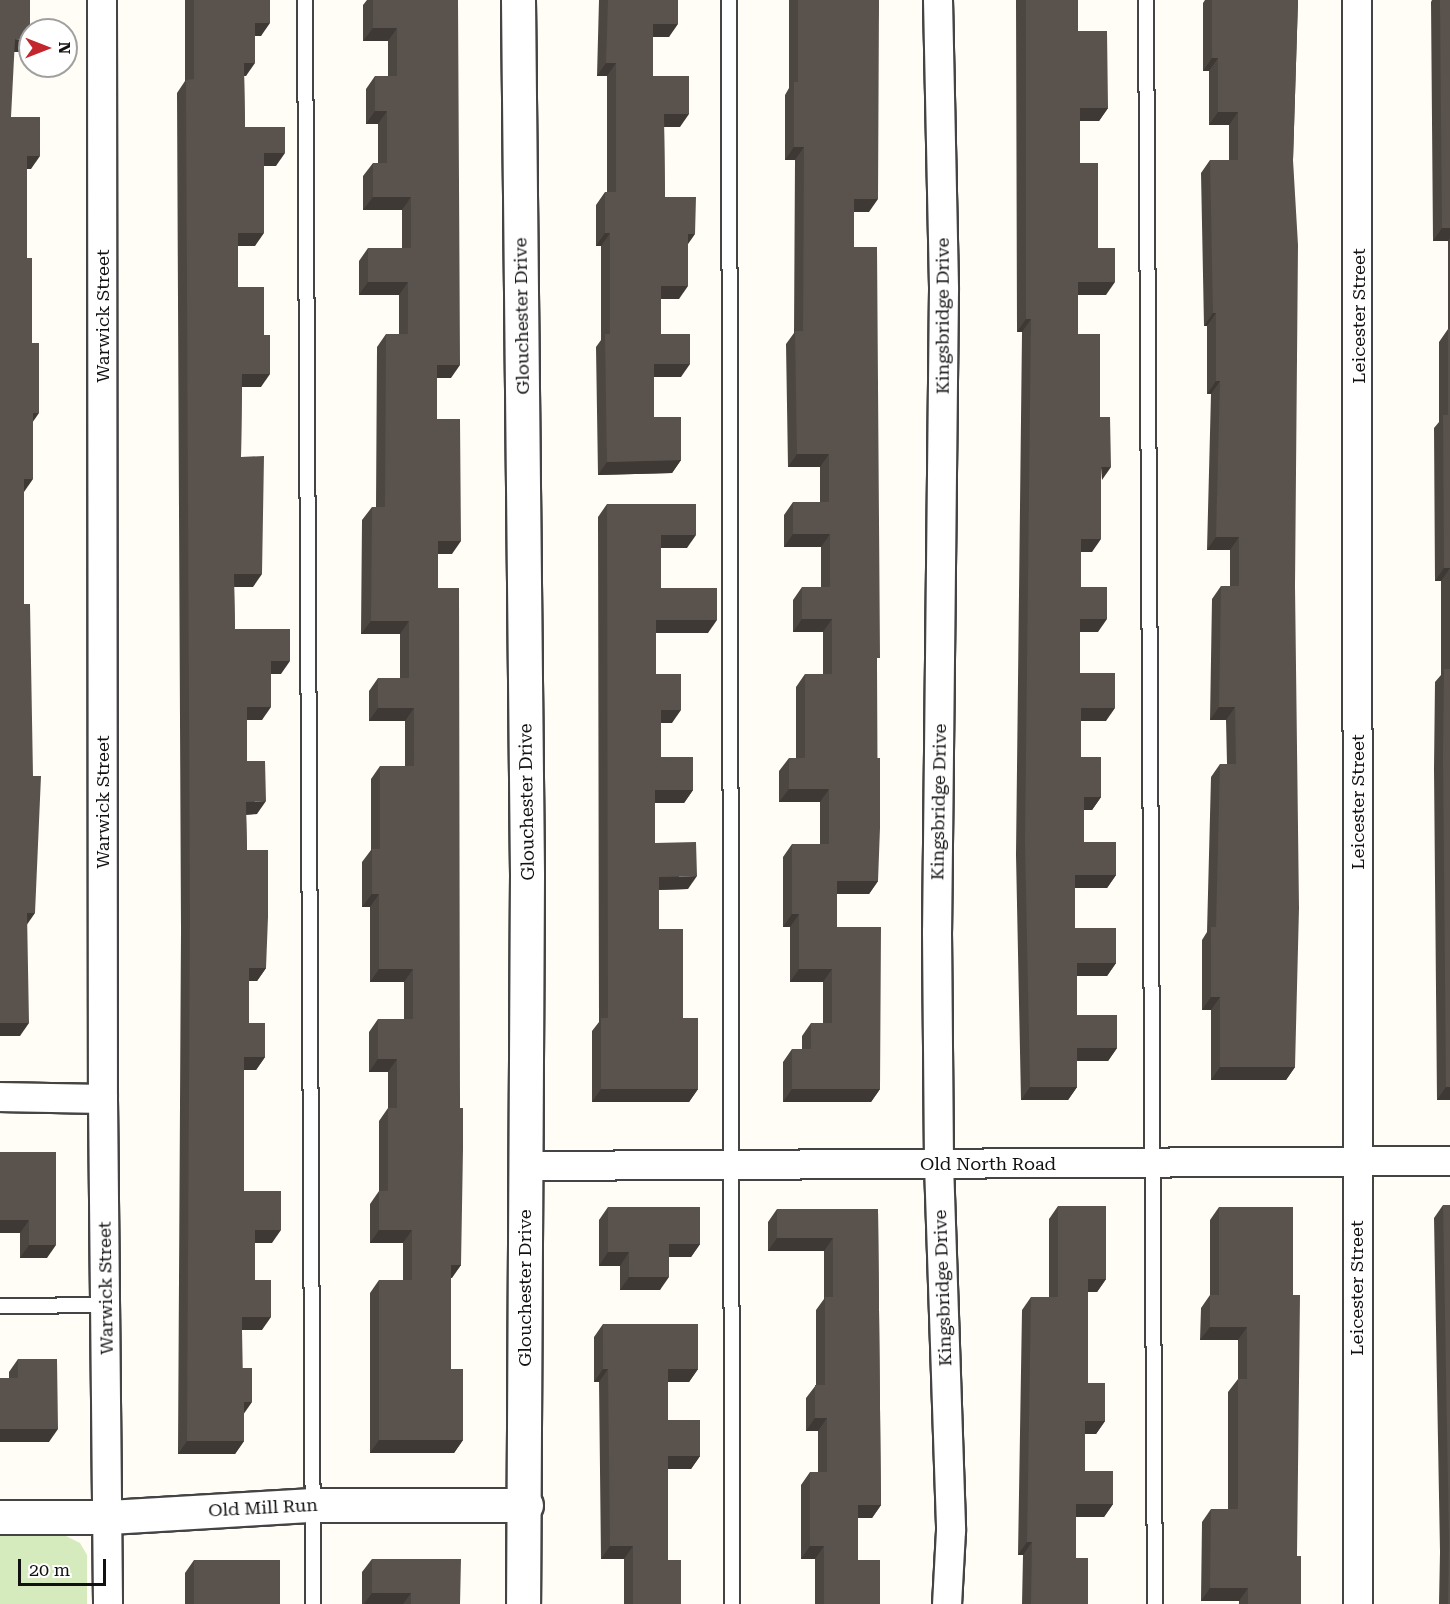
<!DOCTYPE html>
<html>
<head>
<meta charset="utf-8">
<style>
  body { margin:0 }
  #map { position:relative; width:1450px; height:1604px; overflow:hidden; background:#fffdf5; font-family:"Roboto Serif",serif }
  div>[style] { position:absolute }
  [style*='--x'] { left:calc(var(--x)*1px); top:calc(var(--y)*1px); width:calc(var(--w)*1px); rotate:calc(var(--a)*1deg) }
  .green>* { inset:0; background:#d5ebbd }
  .roads { filter:drop-shadow(2px 0 #444) drop-shadow(-2px 0 #444) drop-shadow(0 2px #444) drop-shadow(0 -2px #444) }
  .service>* { height:14px; margin:-7px; padding:0 7px; transform-origin:7px; border-radius:7px; background:#fff }
  .minor>* { height:28px; margin:-14px; padding:0 14px; transform-origin:14px; border-radius:14px; background:#fff }
  .tertiary>* { height:33px; margin:-16.5px; padding:0 16.5px; transform-origin:16.5px; border-radius:16.5px; background:#fff }
  .wall>* { inset:0; background:#4d4742 }
  .shaded-wall>* { inset:0; background:#3f3936 }
  .building>* { inset:0; background:#5a524d; transform-origin:0 0 }
  span { translate:-50% -50%; white-space:nowrap; text-align:center; line-height:1.15; -webkit-text-stroke:6px #fff; paint-order:stroke }
  .street-label { font-size:18px; color:#111 }
  .north { position:absolute; left:18px; top:18px; width:60px; height:60px; box-sizing:border-box; background:#fff; border:2px solid #a0a0a0; border-radius:50%; rotate:90deg; font-size:16px; font-weight:700; line-height:24px; text-align:center; color:#111 }
  .north::after { content:''; display:block; margin:auto; width:21px; height:27px; background:#c4262e; clip-path:polygon(50% 0,100% 100%,50% 72%,0 100%) }
  .scale { position:absolute; left:18px; top:1559px; width:88px; height:27px; box-sizing:border-box; border:3px solid #111; border-top:0; padding-left:8px; font-size:18px; line-height:21px; white-space:nowrap; color:#111; -webkit-text-stroke:4px #fff; paint-order:stroke }
</style>
</head>
<body>
<div id="map">
  <div class="green">
    <div style="clip-path:polygon(0 1535px,66px 1536px,80px 1543px,87px 1555px,87px 1604px,0 1604px)"></div>
  </div>
  <div class="roads">
    <div class="service">
      <div style="--x:305;--y:0;--w:1604;--a:89.71"></div>
      <div style="--x:729;--y:0;--w:1604;--a:89.89"></div>
      <div style="--x:1146;--y:0;--w:1604;--a:89.68"></div>
      <div style="--x:0;--y:1306;--w:107;--a:-0.5"></div>
    </div>
    <div class="minor">
      <div style="--x:102;--y:0;--w:1099;--a:89.95"></div>
      <div style="--x:103;--y:1099;--w:505;--a:89.43"></div>
      <div style="--x:938;--y:0;--w:290;--a:88.8"></div>
      <div style="--x:944;--y:290;--w:642;--a:90.62"></div>
      <div style="--x:937;--y:932;--w:232;--a:89.5"></div>
      <div style="--x:939;--y:1164;--w:367;--a:88.1"></div>
      <div style="--x:951;--y:1531;--w:73;--a:93.1"></div>
      <div style="--x:1357;--y:0;--w:1604;--a:89.96"></div>
      <div style="--x:0;--y:1097;--w:103;--a:1.1"></div>
      <div style="--x:525;--y:1166;--w:925;--a:-0.31"></div>
    </div>
    <div class="tertiary">
      <div style="--x:518;--y:0;--w:875;--a:89.41"></div>
      <div style="--x:527;--y:875;--w:729;--a:90.31"></div>
      <div style="--x:0;--y:1517;--w:109;--a:0"></div>
      <div style="--x:109;--y:1517;--w:204;--a:-3.4"></div>
      <div style="--x:313;--y:1505;--w:213;--a:0"></div>
    </div>
  </div>
  <div class="wall">
    <div style="clip-path:polygon(185px 0,270px 0,261px 36px,255px 36px,246px 76px,244px 76px,245px 127px,276px 166px,264px 166px,255px 246px,238px 246px,238px 287px,261px 387px,242px 387px,241px 457px,253px 587px,234px 587px,235px 629px,281px 674px,271px 674px,262px 720px,247px 720px,247px 761px,257px 814px,246px 815px,247px 850px,266px 968px,257px 981px,249px 981px,249px 1023px,265px 1057px,256px 1070px,244px 1070px,244px 1191px,272px 1243px,255px 1243px,255px 1280px,262px 1330px,242px 1330px,244px 1441px,235px 1454px,178px 1454px,181px 930px,177px 93px,185px 81px)"></div>
    <div style="clip-path:polygon(367px 0,458px 0,451px 378px,437px 378px,437px 419px,452px 554px,438px 554px,438px 588px,460px 1108px,461px 1265px,451px 1278px,451px 1369px,463px 1440px,454px 1453px,370px 1453px,370px 1293px,379px 1280px,403px 1280px,403px 1243px,370px 1243px,370px 1204px,379px 1191px,379px 1121px,388px 1108px,388px 1072px,369px 1072px,369px 1032px,378px 1019px,404px 1019px,404px 982px,370px 982px,370px 907px,362px 907px,362px 862px,371px 850px,371px 779px,380px 766px,405px 766px,405px 721px,369px 721px,369px 691px,378px 678px,400px 678px,400px 634px,361px 634px,362px 520px,372px 507px,376px 507px,377px 347px,386px 334px,399px 334px,399px 295px,359px 295px,359px 261px,368px 248px,402px 248px,402px 210px,363px 210px,363px 176px,373px 163px,378px 163px,378px 124px,366px 124px,366px 89px,375px 76px,388px 76px,388px 41px,363px 41px,363px 5px)"></div>
    <div style="clip-path:polygon(599px 0,678px 0,669px 37px,653px 37px,653px 76px,680px 127px,664px 127px,665px 197px,688px 244px,679px 299px,661px 299px,661px 334px,681px 377px,654px 377px,654px 417px,681px 460px,672px 473px,598px 475px,596px 347px,601px 340px,601px 246px,596px 246px,596px 205px,605px 192px,607px 192px,607px 76px,597px 76px)"></div>
    <div style="clip-path:polygon(789px 0,879px 0,869px 212px,854px 212px,854px 247px,877px 663px,878px 881px,869px 894px,837px 894px,837px 927px,880px 1089px,871px 1102px,783px 1102px,783px 1062px,792px 1049px,802px 1049px,802px 1036px,811px 1023px,823px 1023px,823px 982px,790px 982px,790px 927px,783px 927px,783px 857px,792px 844px,820px 844px,820px 802px,779px 802px,779px 771px,789px 758px,796px 758px,796px 687px,805px 674px,823px 674px,823px 632px,793px 632px,793px 600px,802px 587px,821px 587px,821px 547px,784px 547px,784px 515px,793px 502px,820px 502px,820px 467px,788px 467px,786px 344px,794px 333px,795px 160px,785px 160px,785px 95px,789px 88px)"></div>
    <div style="clip-path:polygon(1016px 0,1078px 0,1078px 31px,1108px 108px,1099px 121px,1080px 121px,1080px 163px,1098px 248px,1106px 295px,1078px 295px,1078px 334px,1100px 417px,1101px 480px,1092px 552px,1081px 552px,1081px 587px,1098px 632px,1080px 632px,1080px 673px,1106px 721px,1081px 721px,1081px 757px,1101px 797px,1092px 810px,1084px 810px,1084px 842px,1116px 875px,1107px 888px,1075px 888px,1075px 928px,1116px 963px,1107px 976px,1077px 976px,1077px 1015px,1117px 1048px,1108px 1061px,1077px 1061px,1077px 1087px,1068px 1100px,1021px 1100px,1016px 855px,1022px 332px,1017px 332px)"></div>
    <div style="clip-path:polygon(1205px 0,1298px 0,1293px 160px,1295px 586px,1295px 1067px,1286px 1080px,1211px 1080px,1211px 1010px,1202px 1010px,1202px 940px,1207px 932px,1211px 777px,1220px 764px,1227px 764px,1226px 720px,1210px 720px,1212px 599px,1221px 586px,1230px 586px,1230px 550px,1207px 550px,1211px 394px,1207px 394px,1207px 326px,1204px 326px,1201px 173px,1210px 160px,1229px 160px,1229px 125px,1209px 125px,1209px 71px,1203px 71px,1203px 3px)"></div>
    <div style="clip-path:polygon(1432px 0,1450px 0,1450px 1100px,1437px 1100px,1434px 769px,1435px 682px,1441px 675px,1441px 581px,1435px 581px,1434px 428px,1439px 422px,1439px 342px,1448px 329px,1448px 241px,1433px 241px,1431px 2px)"></div>
    <div style="clip-path:polygon(607px 504px,687px 548px,661px 548px,661px 588px,708px 633px,656px 633px,656px 674px,672px 723px,661px 723px,661px 757px,693px 790px,684px 803px,655px 803px,655px 843px,688px 889px,659px 890px,659px 929px,698px 1089px,689px 1102px,592px 1102px,592px 1031px,599px 1022px,598px 517px)"></div>
    <div style="clip-path:polygon(0 1152px,47px 1258px,20px 1258px,20px 1233px,0 1233px)"></div>
    <div style="clip-path:polygon(1443px 1205px,1450px 1205px,1450px 1604px,1439px 1604px,1440px 1552px,1434px 1218px)"></div>
    <div style="clip-path:polygon(1058px 1206px,1106px 1279px,1097px 1292px,1088px 1292px,1088px 1383px,1105px 1421px,1096px 1434px,1085px 1434px,1085px 1471px,1113px 1504px,1104px 1517px,1076px 1517px,1076px 1558px,1088px 1604px,1022px 1604px,1023px 1555px,1018px 1555px,1022px 1310px,1031px 1297px,1049px 1297px,1049px 1219px)"></div>
    <div style="clip-path:polygon(608px 1207px,700px 1244px,691px 1257px,669px 1257px,660px 1290px,620px 1290px,620px 1266px,599px 1266px,599px 1220px)"></div>
    <div style="clip-path:polygon(1219px 1207px,1293px 1295px,1297px 1556px,1301px 1604px,1239px 1604px,1239px 1601px,1201px 1601px,1202px 1522px,1211px 1509px,1228px 1509px,1228px 1392px,1238px 1379px,1238px 1340px,1200px 1340px,1201px 1308px,1210px 1295px,1210px 1220px)"></div>
    <div style="clip-path:polygon(777px 1209px,878px 1209px,881px 1505px,872px 1518px,858px 1518px,858px 1560px,880px 1604px,815px 1604px,815px 1559px,801px 1559px,801px 1485px,810px 1472px,818px 1472px,818px 1431px,806px 1431px,806px 1398px,816px 1385px,816px 1310px,824px 1299px,824px 1251px,768px 1251px,768px 1222px)"></div>
    <div style="clip-path:polygon(603px 1324px,698px 1369px,689px 1382px,668px 1382px,668px 1420px,700px 1456px,691px 1469px,668px 1469px,668px 1560px,681px 1604px,624px 1604px,624px 1559px,601px 1559px,599px 1382px,594px 1382px,594px 1337px)"></div>
    <div style="clip-path:polygon(18px 1359px,49px 1442px,9px 1378px,9px 1372px)"></div>
    <div style="clip-path:polygon(372px 1559px,460px 1604px,362px 1604px,362px 1572px)"></div>
    <div style="clip-path:polygon(194px 1560px,280px 1604px,185px 1604px,185px 1573px)"></div>
  </div>
  <div class="shaded-wall">
    <div style="clip-path:polygon(255px 23px,270px 23px,261px 36px,246px 36px)"></div>
    <div style="clip-path:polygon(653px 24px,678px 24px,669px 37px,643px 37px)"></div>
    <div style="clip-path:polygon(373px 28px,397px 28px,388px 41px,363px 41px)"></div>
    <div style="clip-path:polygon(15px 39px,30px 40px,21px 52px,6px 52px)"></div>
    <div style="clip-path:polygon(1212px 58px,1218px 58px,1209px 71px,1203px 71px)"></div>
    <div style="clip-path:polygon(244px 63px,255px 63px,246px 76px,235px 76px)"></div>
    <div style="clip-path:polygon(606px 63px,616px 63px,607px 76px,597px 76px)"></div>
    <div style="clip-path:polygon(1080px 108px,1108px 108px,1099px 121px,1071px 121px)"></div>
    <div style="clip-path:polygon(375px 111px,387px 111px,378px 124px,366px 124px)"></div>
    <div style="clip-path:polygon(1218px 112px,1238px 112px,1229px 125px,1209px 125px)"></div>
    <div style="clip-path:polygon(664px 114px,689px 114px,680px 127px,655px 127px)"></div>
    <div style="clip-path:polygon(794px 147px,804px 147px,795px 160px,785px 160px)"></div>
    <div style="clip-path:polygon(264px 153px,285px 153px,276px 166px,255px 166px)"></div>
    <div style="clip-path:polygon(27px 156px,40px 156px,31px 169px,18px 169px)"></div>
    <div style="clip-path:polygon(373px 197px,411px 197px,402px 210px,363px 210px)"></div>
    <div style="clip-path:polygon(854px 199px,878px 199px,869px 212px,845px 212px)"></div>
    <div style="clip-path:polygon(1442px 228px,1450px 228px,1450px 238px,1448px 241px,1433px 241px)"></div>
    <div style="clip-path:polygon(238px 233px,264px 233px,255px 246px,229px 246px)"></div>
    <div style="clip-path:polygon(605px 233px,610px 233px,601px 246px,596px 246px)"></div>
    <div style="clip-path:polygon(688px 234px,695px 234px,686px 247px)"></div>
    <div style="clip-path:polygon(368px 282px,408px 282px,399px 295px,359px 295px)"></div>
    <div style="clip-path:polygon(1078px 282px,1115px 282px,1106px 295px,1069px 295px)"></div>
    <div style="clip-path:polygon(661px 286px,688px 286px,679px 299px,652px 299px)"></div>
    <div style="clip-path:polygon(1213px 313px,1216px 313px,1207px 326px,1204px 326px)"></div>
    <div style="clip-path:polygon(1026px 319px,1031px 319px,1022px 332px,1017px 332px)"></div>
    <div style="clip-path:polygon(654px 364px,690px 364px,681px 377px,644px 377px)"></div>
    <div style="clip-path:polygon(437px 365px,460px 365px,451px 378px,428px 378px)"></div>
    <div style="clip-path:polygon(242px 374px,270px 374px,261px 387px,233px 387px)"></div>
    <div style="clip-path:polygon(1216px 381px,1220px 381px,1211px 394px,1207px 394px)"></div>
    <div style="clip-path:polygon(33px 413px,39px 413px,30px 426px)"></div>
    <div style="clip-path:polygon(797px 454px,829px 454px,820px 467px,788px 467px)"></div>
    <div style="clip-path:polygon(681px 460px,672px 473px,598px 475px,607px 462px)"></div>
    <div style="clip-path:polygon(1101px 467px,1111px 467px,1102px 480px)"></div>
    <div style="clip-path:polygon(24px 479px,33px 479px,24px 492px)"></div>
    <div style="clip-path:polygon(793px 534px,830px 534px,821px 547px,784px 547px)"></div>
    <div style="clip-path:polygon(661px 535px,696px 535px,687px 548px,652px 548px)"></div>
    <div style="clip-path:polygon(1216px 537px,1239px 537px,1230px 550px,1207px 550px)"></div>
    <div style="clip-path:polygon(1081px 539px,1101px 539px,1092px 552px,1072px 552px)"></div>
    <div style="clip-path:polygon(438px 541px,461px 541px,452px 554px,429px 554px)"></div>
    <div style="clip-path:polygon(1444px 568px,1450px 568px,1441px 581px,1435px 581px)"></div>
    <div style="clip-path:polygon(234px 574px,262px 574px,253px 587px,225px 587px)"></div>
    <div style="clip-path:polygon(802px 619px,832px 619px,823px 632px,793px 632px)"></div>
    <div style="clip-path:polygon(1080px 619px,1107px 619px,1098px 632px,1071px 632px)"></div>
    <div style="clip-path:polygon(656px 620px,717px 620px,708px 633px,647px 633px)"></div>
    <div style="clip-path:polygon(371px 621px,409px 621px,400px 634px,361px 634px)"></div>
    <div style="clip-path:polygon(271px 661px,290px 661px,281px 674px,262px 674px)"></div>
    <div style="clip-path:polygon(247px 707px,271px 707px,262px 720px,238px 720px)"></div>
    <div style="clip-path:polygon(1219px 707px,1235px 707px,1226px 720px,1210px 720px)"></div>
    <div style="clip-path:polygon(378px 708px,414px 708px,405px 721px,369px 721px)"></div>
    <div style="clip-path:polygon(1081px 708px,1115px 708px,1106px 721px,1072px 721px)"></div>
    <div style="clip-path:polygon(661px 710px,681px 710px,672px 723px,652px 723px)"></div>
    <div style="clip-path:polygon(789px 789px,829px 789px,820px 802px,779px 802px)"></div>
    <div style="clip-path:polygon(655px 790px,693px 790px,684px 803px,646px 803px)"></div>
    <div style="clip-path:polygon(1084px 797px,1101px 797px,1092px 810px,1075px 810px)"></div>
    <div style="clip-path:polygon(266px 801px,257px 814px,237px 815px,246px 802px)"></div>
    <div style="clip-path:polygon(1075px 875px,1116px 875px,1107px 888px,1066px 888px)"></div>
    <div style="clip-path:polygon(697px 876px,688px 889px,650px 890px,659px 877px)"></div>
    <div style="clip-path:polygon(837px 881px,878px 881px,869px 894px,828px 894px)"></div>
    <div style="clip-path:polygon(372px 894px,379px 894px,370px 907px,362px 907px)"></div>
    <div style="clip-path:polygon(27px 913px,35px 913px,26px 926px)"></div>
    <div style="clip-path:polygon(792px 914px,799px 914px,790px 927px,783px 927px)"></div>
    <div style="clip-path:polygon(1077px 963px,1116px 963px,1107px 976px,1068px 976px)"></div>
    <div style="clip-path:polygon(249px 968px,266px 968px,257px 981px,240px 981px)"></div>
    <div style="clip-path:polygon(379px 969px,413px 969px,404px 982px,370px 982px)"></div>
    <div style="clip-path:polygon(799px 969px,832px 969px,823px 982px,790px 982px)"></div>
    <div style="clip-path:polygon(1211px 997px,1220px 997px,1211px 1010px,1202px 1010px)"></div>
    <div style="clip-path:polygon(0 1023px,29px 1023px,20px 1036px,0 1036px)"></div>
    <div style="clip-path:polygon(1077px 1048px,1117px 1048px,1108px 1061px,1068px 1061px)"></div>
    <div style="clip-path:polygon(244px 1057px,265px 1057px,256px 1070px,235px 1070px)"></div>
    <div style="clip-path:polygon(378px 1059px,397px 1059px,388px 1072px,369px 1072px)"></div>
    <div style="clip-path:polygon(1220px 1067px,1295px 1067px,1286px 1080px,1211px 1080px)"></div>
    <div style="clip-path:polygon(1030px 1087px,1077px 1087px,1068px 1100px,1021px 1100px)"></div>
    <div style="clip-path:polygon(1446px 1087px,1450px 1087px,1450px 1100px,1437px 1100px)"></div>
    <div style="clip-path:polygon(601px 1089px,698px 1089px,689px 1102px,592px 1102px)"></div>
    <div style="clip-path:polygon(792px 1089px,880px 1089px,871px 1102px,783px 1102px)"></div>
    <div style="clip-path:polygon(0 1220px,29px 1220px,20px 1233px,0 1233px)"></div>
    <div style="clip-path:polygon(255px 1230px,281px 1230px,272px 1243px,246px 1243px)"></div>
    <div style="clip-path:polygon(379px 1230px,412px 1230px,403px 1243px,370px 1243px)"></div>
    <div style="clip-path:polygon(777px 1238px,833px 1238px,824px 1251px,768px 1251px)"></div>
    <div style="clip-path:polygon(669px 1244px,700px 1244px,691px 1257px,660px 1257px)"></div>
    <div style="clip-path:polygon(29px 1245px,56px 1245px,47px 1258px,20px 1258px)"></div>
    <div style="clip-path:polygon(608px 1252px,629px 1252px,620px 1266px,599px 1266px)"></div>
    <div style="clip-path:polygon(451px 1265px,461px 1265px,452px 1278px,442px 1278px)"></div>
    <div style="clip-path:polygon(629px 1277px,669px 1277px,660px 1290px,620px 1290px)"></div>
    <div style="clip-path:polygon(1088px 1279px,1106px 1279px,1097px 1292px,1079px 1292px)"></div>
    <div style="clip-path:polygon(242px 1317px,271px 1317px,262px 1330px,233px 1330px)"></div>
    <div style="clip-path:polygon(1210px 1327px,1247px 1327px,1238px 1340px,1200px 1340px)"></div>
    <div style="clip-path:polygon(603px 1369px,608px 1369px,599px 1382px,594px 1382px)"></div>
    <div style="clip-path:polygon(668px 1369px,698px 1369px,689px 1382px,659px 1382px)"></div>
    <div style="clip-path:polygon(244px 1402px,252px 1402px,243px 1415px)"></div>
    <div style="clip-path:polygon(815px 1418px,827px 1418px,818px 1431px,806px 1431px)"></div>
    <div style="clip-path:polygon(1085px 1421px,1105px 1421px,1096px 1434px,1076px 1434px)"></div>
    <div style="clip-path:polygon(0 1429px,58px 1429px,49px 1442px,0 1442px)"></div>
    <div style="clip-path:polygon(379px 1440px,463px 1440px,454px 1453px,370px 1453px)"></div>
    <div style="clip-path:polygon(187px 1441px,244px 1441px,235px 1454px,178px 1454px)"></div>
    <div style="clip-path:polygon(668px 1456px,700px 1456px,691px 1469px,659px 1469px)"></div>
    <div style="clip-path:polygon(1076px 1504px,1113px 1504px,1104px 1517px,1067px 1517px)"></div>
    <div style="clip-path:polygon(858px 1505px,881px 1505px,872px 1518px,849px 1518px)"></div>
    <div style="clip-path:polygon(1027px 1542px,1032px 1542px,1023px 1555px,1018px 1555px)"></div>
    <div style="clip-path:polygon(610px 1546px,633px 1546px,624px 1559px,601px 1559px)"></div>
    <div style="clip-path:polygon(810px 1546px,824px 1546px,815px 1559px,801px 1559px)"></div>
    <div style="clip-path:polygon(1210px 1588px,1248px 1588px,1239px 1601px,1201px 1601px)"></div>
    <div style="clip-path:polygon(372px 1593px,411px 1593px,403px 1604px,364px 1604px)"></div>
  </div>
  <div class="building">
    <div style="clip-path:polygon(0 0,30px 0,30px 39px,15px 39px,11px 117px,40px 117px,40px 156px,27px 156px,27px 258px,32px 258px,32px 343px,39px 343px,39px 413px,33px 413px,33px 479px,24px 479px,24px 604px,30px 604px,33px 776px,41px 776px,35px 913px,27px 913px,29px 1023px,0 1023px)"></div>
    <div style="clip-path:polygon(194px 0,270px 0,270px 23px,255px 23px,255px 63px,244px 63px,245px 127px,285px 127px,285px 153px,264px 153px,264px 233px,238px 233px,238px 287px,264px 287px,264px 335px,270px 335px,270px 374px,242px 374px,241px 457px,264px 456px,262px 574px,234px 574px,235px 629px,290px 629px,290px 661px,271px 661px,271px 707px,247px 707px,247px 761px,265px 761px,266px 801px,246px 802px,247px 850px,268px 850px,268px 917px,266px 968px,249px 968px,249px 1023px,265px 1023px,265px 1057px,244px 1057px,244px 1191px,281px 1191px,281px 1230px,255px 1230px,255px 1280px,271px 1280px,271px 1317px,242px 1317px,242px 1368px,252px 1368px,252px 1402px,244px 1402px,244px 1441px,187px 1441px,190px 917px,186px 80px,194px 79px)"></div>
    <div style="clip-path:polygon(373px 0,458px 0,460px 365px,437px 365px,437px 419px,460px 419px,461px 541px,438px 541px,438px 588px,459px 588px,460px 1108px,463px 1108px,463px 1149px,461px 1265px,451px 1265px,451px 1369px,463px 1369px,463px 1440px,379px 1440px,379px 1280px,412px 1280px,412px 1230px,379px 1230px,379px 1191px,388px 1191px,388px 1108px,397px 1108px,397px 1059px,378px 1059px,378px 1019px,413px 1019px,413px 969px,379px 969px,379px 894px,372px 894px,372px 849px,380px 849px,380px 766px,414px 766px,414px 708px,378px 708px,378px 678px,409px 678px,409px 621px,371px 621px,372px 507px,385px 507px,386px 334px,408px 334px,408px 282px,368px 282px,368px 248px,411px 248px,411px 197px,373px 197px,373px 163px,387px 163px,387px 111px,375px 111px,375px 76px,397px 76px,397px 28px,373px 28px)"></div>
    <div style="clip-path:polygon(608px 0,678px 0,678px 24px,653px 24px,653px 76px,689px 76px,689px 114px,664px 114px,665px 197px,696px 197px,695px 234px,688px 234px,688px 286px,661px 286px,661px 334px,690px 334px,690px 364px,654px 364px,654px 417px,681px 417px,681px 460px,607px 462px,605px 334px,610px 334px,610px 233px,605px 233px,605px 192px,616px 192px,616px 63px,606px 63px)"></div>
    <div style="clip-path:polygon(798px 0,879px 0,878px 199px,854px 199px,854px 247px,877px 247px,880px 658px,877px 658px,877px 758px,880px 758px,880px 828px,878px 881px,837px 881px,837px 927px,881px 927px,880px 1089px,792px 1089px,792px 1049px,811px 1049px,811px 1023px,832px 1023px,832px 969px,799px 969px,799px 914px,792px 914px,792px 844px,829px 844px,829px 789px,789px 789px,789px 758px,805px 758px,805px 674px,832px 674px,832px 619px,802px 619px,802px 587px,830px 587px,830px 534px,793px 534px,793px 502px,829px 502px,829px 454px,797px 454px,795px 331px,803px 331px,804px 147px,794px 147px,794px 82px,798px 82px)"></div>
    <div style="clip-path:polygon(1026px 0,1078px 0,1078px 31px,1107px 31px,1108px 108px,1080px 108px,1080px 163px,1098px 163px,1098px 248px,1115px 248px,1115px 282px,1078px 282px,1078px 334px,1100px 334px,1100px 417px,1110px 417px,1111px 467px,1101px 467px,1101px 539px,1081px 539px,1081px 587px,1107px 587px,1107px 619px,1080px 619px,1080px 673px,1115px 673px,1115px 708px,1081px 708px,1081px 757px,1101px 757px,1101px 797px,1084px 797px,1084px 842px,1116px 842px,1116px 875px,1075px 875px,1075px 928px,1116px 928px,1116px 963px,1077px 963px,1077px 1015px,1117px 1015px,1117px 1048px,1077px 1048px,1077px 1087px,1030px 1087px,1025px 842px,1031px 319px,1026px 319px)"></div>
    <div style="clip-path:polygon(1212px 0,1298px 0,1293px 160px,1298px 245px,1295px 586px,1299px 908px,1295px 1067px,1220px 1067px,1220px 997px,1211px 997px,1211px 927px,1216px 927px,1220px 764px,1236px 764px,1235px 707px,1219px 707px,1221px 586px,1239px 586px,1239px 537px,1216px 537px,1220px 381px,1216px 381px,1216px 313px,1213px 313px,1210px 160px,1238px 160px,1238px 112px,1218px 112px,1218px 58px,1212px 58px)"></div>
    <div style="clip-path:polygon(1440px 0,1450px 0,1450px 228px,1442px 228px)"></div>
    <div style="clip-path:polygon(1448px 329px,1450px 329px,1450px 1087px,1446px 1087px,1443px 756px,1444px 669px,1450px 669px,1450px 568px,1444px 568px,1443px 415px,1448px 415px)"></div>
    <div style="clip-path:polygon(607px 504px,696px 504px,696px 535px,661px 535px,661px 588px,717px 588px,717px 620px,656px 620px,656px 674px,681px 674px,681px 710px,661px 710px,661px 757px,693px 757px,693px 790px,655px 790px,655px 843px,696px 842px,697px 876px,659px 877px,659px 929px,683px 929px,683px 1018px,698px 1018px,698px 1089px,601px 1089px,601px 1018px,608px 1018px)"></div>
    <div style="clip-path:polygon(0 1152px,56px 1152px,56px 1245px,29px 1245px,29px 1220px,0 1220px)"></div>
    <div style="clip-path:polygon(1443px 1205px,1450px 1205px,1450px 1604px,1448px 1604px,1449px 1539px)"></div>
    <div style="clip-path:polygon(1058px 1206px,1106px 1206px,1106px 1279px,1088px 1279px,1088px 1383px,1105px 1383px,1105px 1421px,1085px 1421px,1085px 1471px,1113px 1471px,1113px 1504px,1076px 1504px,1076px 1558px,1088px 1558px,1088px 1604px,1031px 1604px,1032px 1542px,1027px 1542px,1031px 1297px,1058px 1297px)"></div>
    <div style="clip-path:polygon(608px 1207px,700px 1207px,700px 1244px,669px 1244px,669px 1277px,629px 1277px,629px 1252px,608px 1252px)"></div>
    <div style="clip-path:polygon(1219px 1207px,1293px 1207px,1293px 1295px,1300px 1295px,1297px 1556px,1301px 1556px,1301px 1604px,1248px 1604px,1248px 1588px,1210px 1588px,1211px 1509px,1238px 1509px,1238px 1379px,1247px 1379px,1247px 1327px,1210px 1327px,1210px 1295px,1219px 1295px)"></div>
    <div style="clip-path:polygon(777px 1209px,878px 1209px,881px 1505px,858px 1505px,858px 1560px,880px 1560px,880px 1604px,824px 1604px,824px 1546px,810px 1546px,810px 1472px,827px 1472px,827px 1418px,815px 1418px,815px 1385px,825px 1385px,825px 1297px,833px 1297px,833px 1238px,777px 1238px)"></div>
    <div style="clip-path:polygon(603px 1324px,698px 1324px,698px 1369px,668px 1369px,668px 1420px,700px 1420px,700px 1456px,668px 1456px,668px 1560px,681px 1560px,681px 1604px,633px 1604px,633px 1546px,610px 1546px,608px 1369px,603px 1369px)"></div>
    <div style="clip-path:polygon(18px 1359px,57px 1359px,58px 1429px,0 1429px,0 1378px,18px 1378px)"></div>
    <div style="clip-path:polygon(372px 1559px,461px 1559px,460px 1604px,411px 1604px,411px 1593px,372px 1593px)"></div>
    <div style="left:194px;top:1560px;width:86px;height:44px"></div>
  </div>
  <div class="street-label">
    <span style="left:103px;top:316px;rotate:-90deg">Warwick Street</span>
    <span style="left:522px;top:316px;rotate:-91deg">Glouchester Drive</span>
    <span style="left:943px;top:316px;rotate:-90deg">Kingsbridge Drive</span>
    <span style="left:1359px;top:316px;rotate:-90deg">Leicester Street</span>
    <span style="left:103px;top:802px;rotate:-90deg">Warwick Street</span>
    <span style="left:527px;top:802px;rotate:-91deg">Glouchester Drive</span>
    <span style="left:939px;top:802px;rotate:-89deg">Kingsbridge Drive</span>
    <span style="left:1358px;top:802px;rotate:-90deg">Leicester Street</span>
    <span style="left:988px;top:1164px">Old North Road</span>
    <span style="left:106px;top:1288px;rotate:-91deg">Warwick Street</span>
    <span style="left:525px;top:1288px;rotate:-90deg">Glouchester Drive</span>
    <span style="left:943px;top:1288px;rotate:-92deg">Kingsbridge Drive</span>
    <span style="left:1357px;top:1288px;rotate:-90deg">Leicester Street</span>
    <span style="left:263px;top:1508px;rotate:-3deg">Old Mill Run</span>
  </div>
  <div class="north">N</div>
  <div class="scale">20 m</div>
</div>
</body>
</html>
